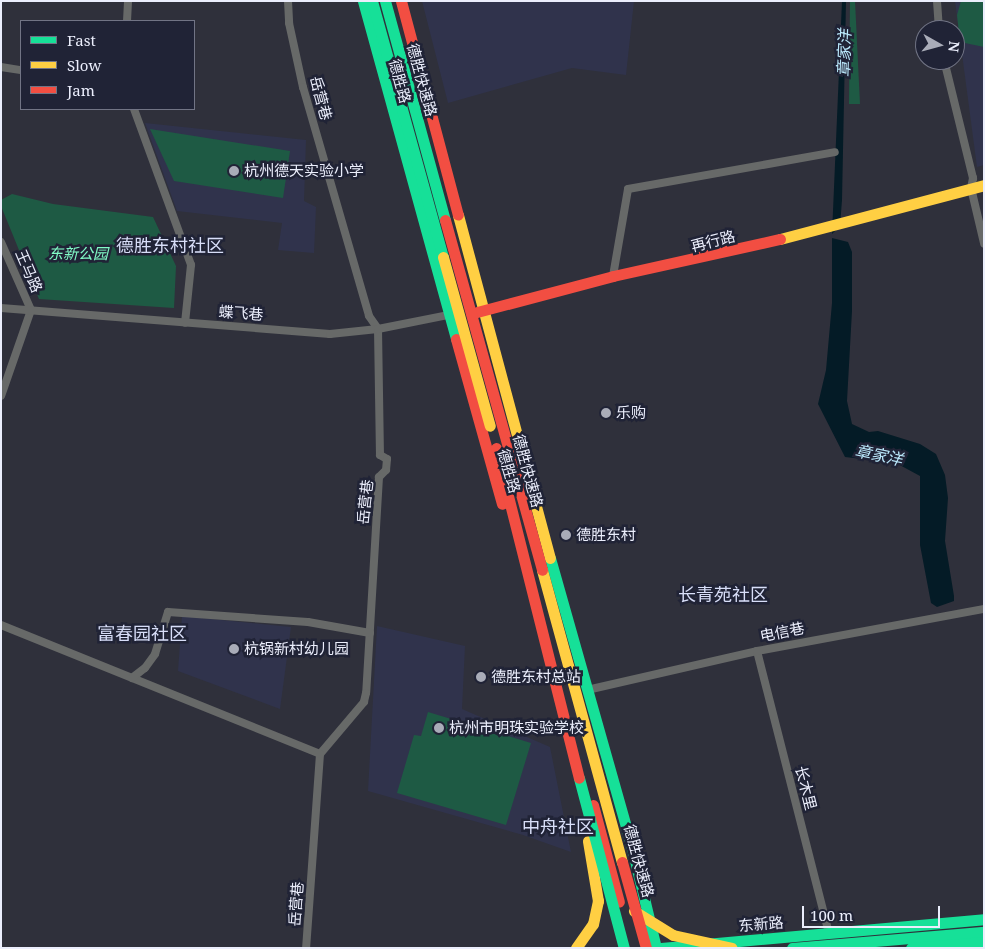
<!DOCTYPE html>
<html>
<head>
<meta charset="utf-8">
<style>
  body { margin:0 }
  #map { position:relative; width:985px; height:949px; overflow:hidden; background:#2f303b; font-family:"Noto Serif","Noto Sans SC",serif }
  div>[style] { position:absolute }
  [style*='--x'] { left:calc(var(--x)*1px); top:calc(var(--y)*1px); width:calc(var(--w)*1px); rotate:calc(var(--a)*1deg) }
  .built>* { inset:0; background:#30334c }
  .green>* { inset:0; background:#1e5a44 }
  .water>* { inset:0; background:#041b26 }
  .street>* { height:8px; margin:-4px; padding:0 4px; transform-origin:4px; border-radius:4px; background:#676968 }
  .fast>* { height:11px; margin:-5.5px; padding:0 5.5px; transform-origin:5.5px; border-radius:5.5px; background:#16e098 }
  .slow>* { height:11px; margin:-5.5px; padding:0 5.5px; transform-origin:5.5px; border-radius:5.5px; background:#ffcf43 }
  .jam>* { height:11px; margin:-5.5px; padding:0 5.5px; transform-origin:5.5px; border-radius:5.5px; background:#f24e42 }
  .fast-bridge>* { height:11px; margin:-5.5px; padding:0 5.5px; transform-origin:5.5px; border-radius:5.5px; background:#16e098 }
  .slow-bridge>* { height:11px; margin:-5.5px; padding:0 5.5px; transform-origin:5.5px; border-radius:5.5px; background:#ffcf43 }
  .jam-bridge>* { height:11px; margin:-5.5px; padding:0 5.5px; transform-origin:5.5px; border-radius:5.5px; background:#f24e42 }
  .dots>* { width:14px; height:14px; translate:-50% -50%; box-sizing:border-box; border:2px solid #202336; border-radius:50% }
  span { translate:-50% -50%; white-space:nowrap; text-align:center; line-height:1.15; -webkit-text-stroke:5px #202336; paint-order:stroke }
  .street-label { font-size:15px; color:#ebeefc }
  .poi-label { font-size:15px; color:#ebeefc }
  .left { translate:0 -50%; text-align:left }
  .park-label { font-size:15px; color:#81fbc7; font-style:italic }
  .water-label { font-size:16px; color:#bbe9fc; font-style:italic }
  .quarter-label { font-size:18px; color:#d8def8 }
  .frame { position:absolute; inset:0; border:2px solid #ebeefc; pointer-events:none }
  .legend { position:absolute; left:20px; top:20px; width:175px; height:90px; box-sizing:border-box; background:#202336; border:1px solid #717485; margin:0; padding:6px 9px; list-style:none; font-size:15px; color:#ebeefc }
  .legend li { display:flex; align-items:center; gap:10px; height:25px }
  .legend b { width:25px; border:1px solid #717485 }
  .north { position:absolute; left:915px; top:20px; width:50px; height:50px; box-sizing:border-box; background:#202336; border:1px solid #717485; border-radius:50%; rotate:97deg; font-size:14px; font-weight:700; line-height:20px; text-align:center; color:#ebeefc }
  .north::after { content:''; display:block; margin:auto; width:18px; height:22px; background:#a9acb8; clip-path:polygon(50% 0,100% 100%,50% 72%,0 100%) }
  .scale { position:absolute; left:802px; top:906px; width:138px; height:22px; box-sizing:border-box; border:2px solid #ebeefc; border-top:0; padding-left:6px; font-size:15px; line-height:18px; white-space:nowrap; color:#ebeefc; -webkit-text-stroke:4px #202336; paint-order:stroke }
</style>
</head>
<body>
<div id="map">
  <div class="built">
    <div style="clip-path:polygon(422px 1px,634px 1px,626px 75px,572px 68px,448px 103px)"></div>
    <div style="clip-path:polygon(955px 1px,984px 1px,984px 165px,977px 167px)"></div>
    <div style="clip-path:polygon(145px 123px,306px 140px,304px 201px,316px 207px,314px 253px,278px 250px,282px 223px,177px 211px)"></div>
    <div style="clip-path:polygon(182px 616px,291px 627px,280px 709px,178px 671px)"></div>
    <div style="clip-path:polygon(377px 626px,465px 646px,462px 709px,550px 747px,571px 852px,523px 835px,368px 791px)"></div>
  </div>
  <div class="green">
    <div style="clip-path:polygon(850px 1px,855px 1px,860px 104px,849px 104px)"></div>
    <div style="clip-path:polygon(961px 1px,984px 1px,984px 47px,965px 43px,959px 33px,957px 15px)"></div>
    <div style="clip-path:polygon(150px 129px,290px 151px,283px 198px,174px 181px)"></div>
    <div style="clip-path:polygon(12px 194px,53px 204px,153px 217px,176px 266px,174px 308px,39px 299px,1px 206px,1px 200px)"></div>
    <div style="clip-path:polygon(428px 712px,531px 743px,506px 825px,397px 793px,414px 735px,421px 736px)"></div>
  </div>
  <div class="water">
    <div style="clip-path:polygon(842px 1px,846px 1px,842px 200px,840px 226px,832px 234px)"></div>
    <div style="clip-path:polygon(832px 238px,848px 242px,852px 252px,852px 311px,847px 401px,852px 424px,869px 432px,878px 431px,920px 444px,936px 454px,945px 475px,948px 498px,945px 541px,954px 596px,954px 601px,937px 607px,931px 603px,920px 545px,920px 476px,896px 463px,845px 457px,818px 404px,826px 370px,832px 303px)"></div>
  </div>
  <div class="street">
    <div style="--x:288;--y:1;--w:22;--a:87"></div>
    <div style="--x:289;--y:23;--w:66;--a:77.7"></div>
    <div style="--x:303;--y:87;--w:238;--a:73.9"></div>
    <div style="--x:369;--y:316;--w:16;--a:55"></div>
    <div style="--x:378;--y:329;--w:126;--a:89.1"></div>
    <div style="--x:380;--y:455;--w:8;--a:30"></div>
    <div style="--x:387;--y:459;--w:11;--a:95"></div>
    <div style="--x:386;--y:470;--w:10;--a:135"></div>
    <div style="--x:379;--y:477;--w:216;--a:93.4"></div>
    <div style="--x:366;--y:693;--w:9;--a:103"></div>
    <div style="--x:364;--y:702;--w:68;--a:130.2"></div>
    <div style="--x:320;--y:754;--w:195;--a:94.1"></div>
    <div style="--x:937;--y:1;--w:29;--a:86"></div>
    <div style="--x:127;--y:21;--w:20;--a:-87"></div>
    <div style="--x:944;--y:60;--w:122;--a:76.2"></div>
    <div style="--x:973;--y:178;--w:10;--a:101"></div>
    <div style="--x:971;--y:188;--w:57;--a:76.7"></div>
    <div style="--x:1;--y:67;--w:20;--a:9"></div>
    <div style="--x:134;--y:109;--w:166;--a:69.9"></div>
    <div style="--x:191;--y:265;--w:58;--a:95.9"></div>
    <div style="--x:1;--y:242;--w:74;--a:66.2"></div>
    <div style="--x:31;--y:310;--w:91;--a:109.2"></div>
    <div style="--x:613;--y:276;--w:88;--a:-80.2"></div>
    <div style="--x:628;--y:189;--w:210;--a:-10.1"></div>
    <div style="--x:1;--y:308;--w:330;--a:4.5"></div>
    <div style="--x:330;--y:334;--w:48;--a:-5.9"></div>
    <div style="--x:378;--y:329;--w:71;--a:-11.3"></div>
    <div style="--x:1;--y:625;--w:344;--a:22"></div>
    <div style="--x:757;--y:651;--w:291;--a:75.7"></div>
    <div style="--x:132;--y:678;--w:16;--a:-38"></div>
    <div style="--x:145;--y:668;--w:17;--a:-54"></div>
    <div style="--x:155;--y:654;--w:44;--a:-72.8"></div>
    <div style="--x:168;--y:612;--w:140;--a:4.1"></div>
    <div style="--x:308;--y:622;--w:63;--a:10.1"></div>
    <div style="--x:587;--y:690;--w:174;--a:-12.9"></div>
    <div style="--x:757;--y:651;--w:231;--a:-10.5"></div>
  </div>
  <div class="fast">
    <div style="--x:363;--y:1;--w:351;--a:74.6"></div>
    <div style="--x:550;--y:558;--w:301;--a:74.2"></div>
    <div style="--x:632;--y:848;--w:103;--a:76.5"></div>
    <div style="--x:661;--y:948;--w:324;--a:-5.1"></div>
    <div style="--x:792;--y:948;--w:193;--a:-4.8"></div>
    <div style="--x:911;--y:948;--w:73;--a:-4.7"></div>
  </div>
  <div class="slow">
    <div style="--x:458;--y:215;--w:355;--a:75"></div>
    <div style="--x:780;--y:239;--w:211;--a:-14.8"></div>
    <div style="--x:576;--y:948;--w:29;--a:-55"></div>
    <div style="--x:593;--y:924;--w:24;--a:-78"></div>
    <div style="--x:598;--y:901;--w:61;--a:-99.5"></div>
  </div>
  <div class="jam">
    <div style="--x:401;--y:1;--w:221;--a:75.1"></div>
    <div style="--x:477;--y:312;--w:141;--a:-14.8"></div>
    <div style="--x:613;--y:276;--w:171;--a:-12.5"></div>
    <div style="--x:456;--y:339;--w:171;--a:74.4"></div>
    <div style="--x:593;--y:805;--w:100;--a:75"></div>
  </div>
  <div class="fast-bridge">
    <div style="--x:372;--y:1;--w:266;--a:74.5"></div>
    <div style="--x:385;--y:1;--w:227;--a:74.7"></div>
    <div style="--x:579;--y:778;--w:176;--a:75.2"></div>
  </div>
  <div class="slow-bridge">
    <div style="--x:443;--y:257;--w:175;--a:74.5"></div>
    <div style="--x:542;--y:570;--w:303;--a:74.7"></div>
    <div style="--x:634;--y:911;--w:46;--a:31.6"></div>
    <div style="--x:673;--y:935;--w:60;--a:12.4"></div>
  </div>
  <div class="jam-bridge">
    <div style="--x:445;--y:220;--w:363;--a:74.5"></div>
    <div style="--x:496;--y:448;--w:340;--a:75.9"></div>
    <div style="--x:622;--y:862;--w:89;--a:74.4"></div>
  </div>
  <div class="dots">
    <div style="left:234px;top:171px;background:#a9acb8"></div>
    <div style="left:606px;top:413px;background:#a9acb8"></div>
    <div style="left:566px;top:535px;background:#a9acb8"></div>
    <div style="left:234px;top:649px;background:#a9acb8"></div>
    <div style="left:481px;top:677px;background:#a9acb8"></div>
    <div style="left:439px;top:728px;background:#a9acb8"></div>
  </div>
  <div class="street-label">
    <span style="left:422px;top:80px;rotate:75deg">德胜快速路</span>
    <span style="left:400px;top:81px;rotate:75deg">德胜路</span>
    <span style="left:321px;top:98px;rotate:75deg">岳营巷</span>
    <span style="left:713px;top:241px;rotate:-14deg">再行路</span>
    <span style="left:29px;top:271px;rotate:67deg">王马路</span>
    <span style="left:241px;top:313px;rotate:4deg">蝶飞巷</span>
    <span style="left:509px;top:471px;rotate:74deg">德胜路</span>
    <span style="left:528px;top:471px;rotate:75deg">德胜快速路</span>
    <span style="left:365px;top:502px;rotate:-84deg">岳营巷</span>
    <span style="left:782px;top:632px;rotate:-11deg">电信巷</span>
    <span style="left:806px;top:788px;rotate:76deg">长木里</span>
    <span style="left:639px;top:861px;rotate:75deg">德胜快速路</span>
    <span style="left:296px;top:904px;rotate:-86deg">岳营巷</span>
    <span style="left:761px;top:924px;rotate:-5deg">东新路</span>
  </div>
  <div class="poi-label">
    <span class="left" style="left:244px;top:171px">杭州德天实验小学</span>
    <span class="left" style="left:616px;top:413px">乐购</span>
    <span class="left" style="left:576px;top:535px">德胜东村</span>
    <span class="left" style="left:244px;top:649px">杭锅新村幼儿园</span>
    <span class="left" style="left:491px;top:677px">德胜东村总站</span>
    <span class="left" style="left:449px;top:728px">杭州市明珠实验学校</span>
  </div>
  <div class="park-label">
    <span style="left:78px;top:254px">东新公园</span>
  </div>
  <div class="water-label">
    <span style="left:844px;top:53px;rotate:-88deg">章家洋</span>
    <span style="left:879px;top:455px;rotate:12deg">章家洋</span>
  </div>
  <div class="quarter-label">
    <span style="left:170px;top:245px">德胜东村社区</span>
    <span style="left:723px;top:594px">长青苑社区</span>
    <span style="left:142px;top:633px">富春园社区</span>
    <span style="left:558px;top:826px">中舟社区</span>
  </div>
  <div class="frame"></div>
  <ul class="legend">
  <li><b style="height:6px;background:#16e098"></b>Fast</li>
  <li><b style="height:6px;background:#ffcf43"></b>Slow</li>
  <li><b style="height:6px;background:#f24e42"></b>Jam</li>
  </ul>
  <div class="north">N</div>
  <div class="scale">100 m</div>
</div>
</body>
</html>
